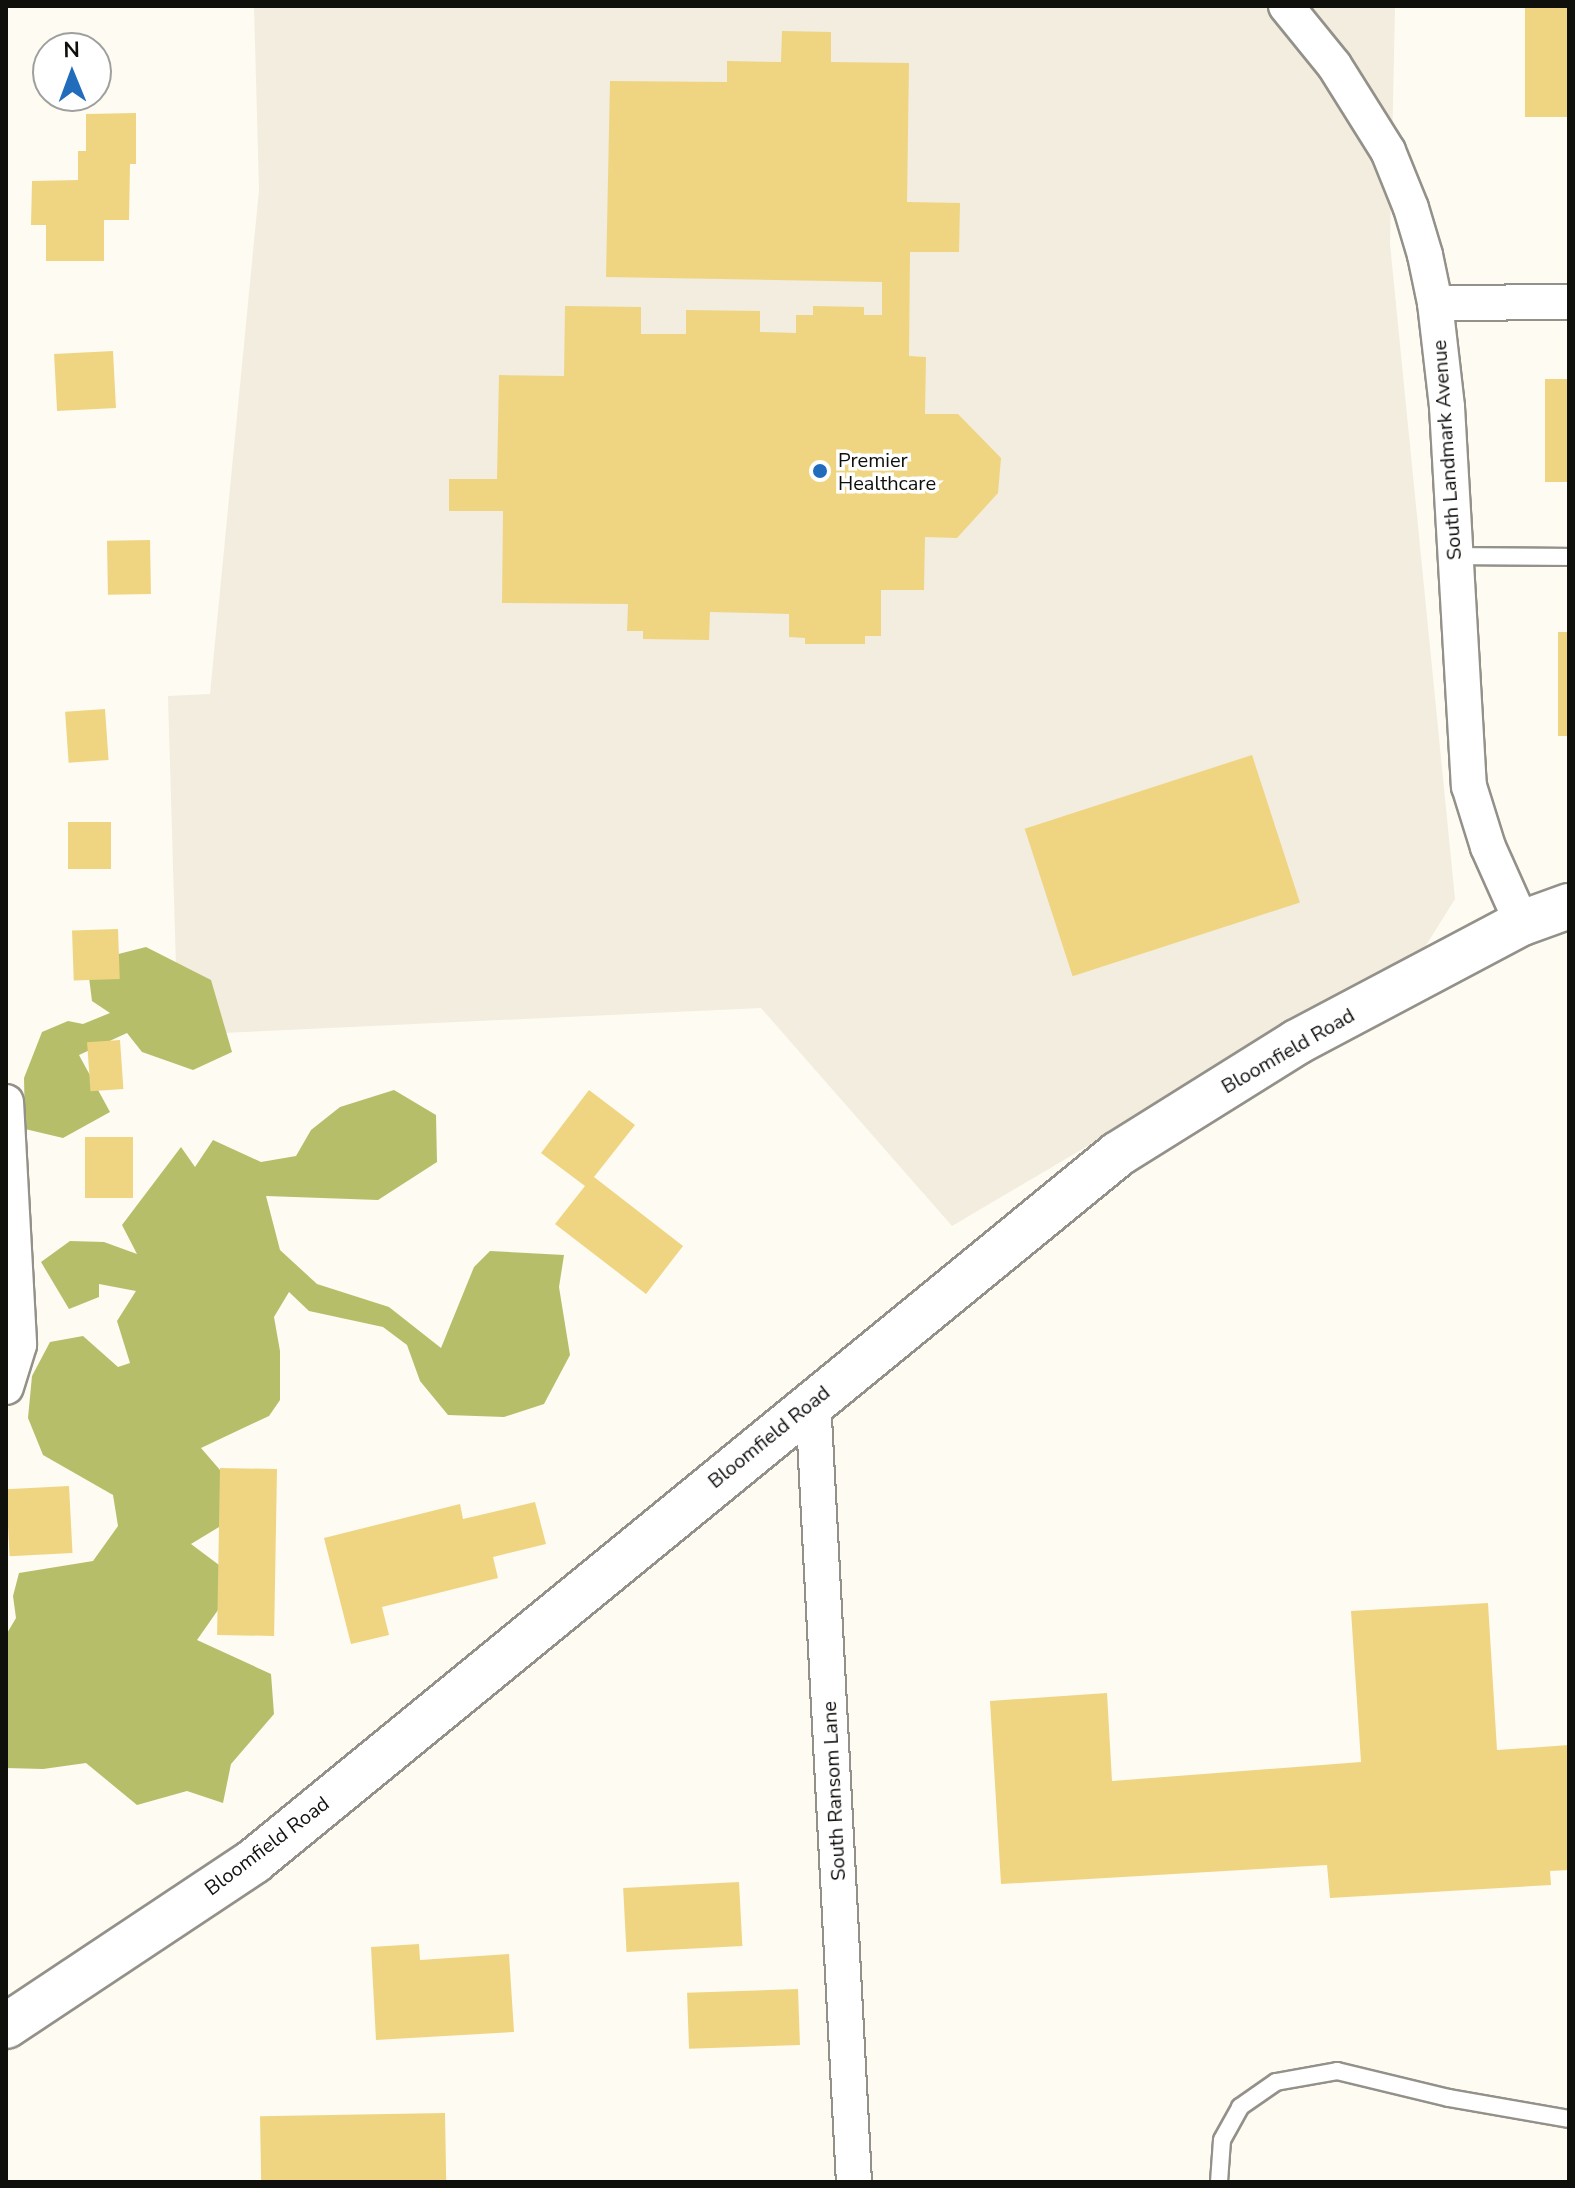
<!DOCTYPE html>
<html>
<head>
<meta charset="utf-8">
<style>
  body { margin:0 }
  #map { position:relative; width:1575px; height:2188px; overflow:hidden; background:#fefbf2; font-family:"Nunito Sans",sans-serif }
  div>[style] { position:absolute }
  [style*='--x'] { left:calc(var(--x)*1px); top:calc(var(--y)*1px); width:calc(var(--w)*1px); rotate:calc(var(--a)*1deg) }
  .built>* { inset:0; background:#f2edde }
  .forest>* { inset:0; background:#b7be6a }
  .building>* { inset:0; background:#efd581; transform-origin:0 0 }
  .roads { filter:drop-shadow(2px 0 #939189) drop-shadow(-2px 0 #939189) drop-shadow(0 2px #939189) drop-shadow(0 -2px #939189) }
  .service>* { height:16px; margin:-8px; padding:0 8px; transform-origin:8px; border-radius:8px; background:#fff }
  .minor>* { height:34px; margin:-17px; padding:0 17px; transform-origin:17px; border-radius:17px; background:#fff }
  .primary>* { height:44px; margin:-22px; padding:0 22px; transform-origin:22px; border-radius:22px; background:#fff }
  .dots>* { width:22px; height:22px; translate:-50% -50%; box-sizing:border-box; border:4px solid #fff; border-radius:50% }
  span { translate:-50% -50%; white-space:nowrap; text-align:center; line-height:1.15; -webkit-text-stroke:7px #fff; paint-order:stroke }
  .street-label { font-size:20px; color:#0f0f0c }
  .poi-label { font-size:20px; color:#0f0f0c }
  .left { translate:0 -50%; text-align:left }
  .frame { position:absolute; inset:0; border:8px solid #0f0f0c; pointer-events:none }
  .north { position:absolute; left:32px; top:32px; width:80px; height:80px; box-sizing:border-box; background:#fff; border:2px solid #9f9f9e; border-radius:50%; rotate:359deg; font-size:22px; font-weight:700; line-height:32px; text-align:center; color:#0f0f0c }
  .north::after { content:''; display:block; margin:auto; width:28px; height:36px; background:#226cbc; clip-path:polygon(50% 0,100% 100%,50% 72%,0 100%) }
</style>
</head>
<body>
<div id="map">
  <div class="built">
    <div style="clip-path:polygon(254px 6px,1395px 6px,1390px 244px,1455px 899px,1425px 947px,952px 1226px,761px 1008px,178px 1035px,168px 696px,210px 694px,259px 190px)"></div>
  </div>
  <div class="forest">
    <div style="clip-path:polygon(146px 947px,211px 980px,232px 1052px,193px 1070px,142px 1052px,127px 1033px,79px 1055px,110px 1112px,63px 1138px,25px 1129px,24px 1078px,42px 1032px,68px 1021px,83px 1024px,110px 1013px,92px 1001px,87px 962px)"></div>
    <div style="clip-path:polygon(394px 1090px,436px 1115px,437px 1162px,378px 1200px,266px 1196px,280px 1250px,317px 1284px,389px 1307px,441px 1348px,474px 1267px,490px 1251px,564px 1255px,559px 1287px,570px 1355px,544px 1404px,504px 1417px,448px 1415px,420px 1381px,407px 1345px,383px 1327px,309px 1311px,289px 1292px,274px 1317px,280px 1351px,280px 1400px,269px 1416px,201px 1448px,252px 1507px,191px 1544px,239px 1580px,197px 1640px,271px 1674px,274px 1714px,231px 1764px,223px 1803px,187px 1791px,137px 1805px,86px 1763px,43px 1769px,6px 1768px,6px 1635px,16px 1618px,13px 1596px,19px 1573px,93px 1561px,118px 1526px,113px 1495px,43px 1455px,28px 1418px,32px 1376px,50px 1342px,83px 1336px,118px 1367px,130px 1363px,117px 1321px,136px 1291px,99px 1284px,99px 1297px,69px 1309px,41px 1262px,70px 1241px,104px 1242px,137px 1254px,122px 1225px,181px 1147px,195px 1167px,213px 1140px,261px 1162px,296px 1156px,311px 1130px,340px 1107px)"></div>
  </div>
  <div class="building">
    <div style="left:1525px;top:6px;width:44px;height:111px"></div>
    <div style="clip-path:polygon(782px 31px,831px 32px,831px 62px,909px 63px,907px 202px,960px 203px,959px 252px,910px 252px,909px 356px,926px 357px,925px 414px,958px 414px,1001px 458px,998px 493px,957px 538px,925px 537px,924px 590px,881px 590px,881px 636px,865px 636px,865px 644px,805px 644px,805px 638px,789px 637px,789px 614px,710px 612px,709px 640px,643px 639px,643px 631px,627px 631px,628px 604px,502px 603px,503px 511px,449px 511px,449px 479px,497px 479px,499px 375px,564px 376px,565px 306px,641px 307px,641px 334px,686px 334px,686px 310px,760px 311px,760px 332px,796px 333px,796px 315px,813px 315px,813px 306px,864px 307px,864px 315px,882px 315px,882px 282px,606px 277px,610px 81px,727px 82px,727px 61px,781px 62px)"></div>
    <div style="clip-path:polygon(136px 113px,136px 164px,130px 164px,129px 220px,104px 220px,104px 261px,46px 261px,46px 225px,31px 225px,32px 181px,78px 180px,78px 151px,86px 151px,86px 114px)"></div>
    <div style="left:113px;top:351px;width:57px;height:59px;rotate:87deg"></div>
    <div style="left:1545px;top:379px;width:24px;height:103px"></div>
    <div style="left:150px;top:540px;width:54px;height:43px;rotate:89deg"></div>
    <div style="left:1558px;top:632px;width:11px;height:104px"></div>
    <div style="left:105px;top:709px;width:51px;height:40px;rotate:86deg"></div>
    <div style="left:1252px;top:755px;width:155px;height:239px;rotate:72deg"></div>
    <div style="left:68px;top:822px;width:43px;height:47px"></div>
    <div style="left:118px;top:929px;width:50px;height:46px;rotate:88deg"></div>
    <div style="left:120px;top:1040px;width:49px;height:33px;rotate:86deg"></div>
    <div style="clip-path:polygon(589px 1090px,635px 1125px,594px 1177px,683px 1246px,646px 1294px,555px 1224px,585px 1186px,541px 1153px)"></div>
    <div style="left:85px;top:1137px;width:48px;height:61px"></div>
    <div style="left:220px;top:1468px;width:57px;height:167px;rotate:1deg"></div>
    <div style="left:69px;top:1486px;width:67px;height:63px;rotate:87deg"></div>
    <div style="clip-path:polygon(535px 1502px,546px 1544px,493px 1557px,498px 1578px,382px 1607px,389px 1635px,351px 1644px,324px 1538px,460px 1504px,463px 1519px)"></div>
    <div style="clip-path:polygon(1488px 1603px,1497px 1750px,1569px 1745px,1569px 1870px,1550px 1871px,1551px 1885px,1330px 1898px,1327px 1865px,1001px 1884px,990px 1701px,1107px 1693px,1112px 1781px,1361px 1762px,1351px 1611px)"></div>
    <div style="left:739px;top:1882px;width:64px;height:116px;rotate:87deg"></div>
    <div style="clip-path:polygon(419px 1944px,420px 1960px,509px 1954px,514px 2032px,376px 2040px,371px 1947px)"></div>
    <div style="left:798px;top:1989px;width:56px;height:111px;rotate:88deg"></div>
    <div style="left:445px;top:2113px;width:69px;height:185px;rotate:89deg"></div>
  </div>
  <div class="roads">
    <div class="service">
      <div style="--x:1455;--y:556;--w:114;--a:0.5"></div>
      <div style="--x:1219;--y:2182;--w:42;--a:-85.9"></div>
      <div style="--x:1222;--y:2140;--w:38;--a:-61"></div>
      <div style="--x:1240;--y:2107;--w:44;--a:-34.8"></div>
      <div style="--x:1276;--y:2082;--w:62;--a:-10.2"></div>
      <div style="--x:1337;--y:2071;--w:115;--a:13.6"></div>
      <div style="--x:1449;--y:2098;--w:122;--a:9.9"></div>
    </div>
    <div class="minor">
      <div style="--x:1286;--y:6;--w:76;--a:50.9"></div>
      <div style="--x:1334;--y:65;--w:102;--a:57.9"></div>
      <div style="--x:1388;--y:151;--w:61;--a:68"></div>
      <div style="--x:1411;--y:208;--w:49;--a:73.4"></div>
      <div style="--x:1425;--y:255;--w:49;--a:78.2"></div>
      <div style="--x:1435;--y:303;--w:105;--a:83.4"></div>
      <div style="--x:1447;--y:407;--w:380;--a:86.7"></div>
      <div style="--x:1469;--y:786;--w:64;--a:72.7"></div>
      <div style="--x:1488;--y:847;--w:83;--a:65.9"></div>
      <div style="--x:1435;--y:303;--w:134;--a:-0.4"></div>
      <div style="--x:6;--y:1102;--w:243;--a:86.9"></div>
      <div style="--x:19;--y:1345;--w:44;--a:107.2"></div>
      <div style="--x:813;--y:1400;--w:783;--a:87"></div>
    </div>
    <div class="primary">
      <div style="--x:6;--y:2026;--w:298;--a:-33.6"></div>
      <div style="--x:254;--y:1861;--w:1116;--a:-39.29"></div>
      <div style="--x:1118;--y:1154;--w:211;--a:-32"></div>
      <div style="--x:1297;--y:1042;--w:255;--a:-27.9"></div>
      <div style="--x:1522;--y:923;--w:50;--a:-19.9"></div>
    </div>
  </div>
  <div class="dots">
    <div style="left:820px;top:471px;background:#226cbc"></div>
  </div>
  <div class="street-label">
    <span style="left:1447px;top:450px;rotate:-94deg">South Landmark Avenue</span>
    <span style="left:1288px;top:1051px;rotate:-30deg">Bloomfield Road</span>
    <span style="left:769px;top:1437px;rotate:-39deg">Bloomfield Road</span>
    <span style="left:834px;top:1791px;rotate:-93deg">South Ransom Lane</span>
    <span style="left:267px;top:1846px;rotate:-37deg">Bloomfield Road</span>
  </div>
  <div class="poi-label">
    <span class="left" style="left:838px;top:472px">Premier<br>Healthcare</span>
  </div>
  <div class="frame"></div>
  <div class="north">N</div>
</div>
</body>
</html>
